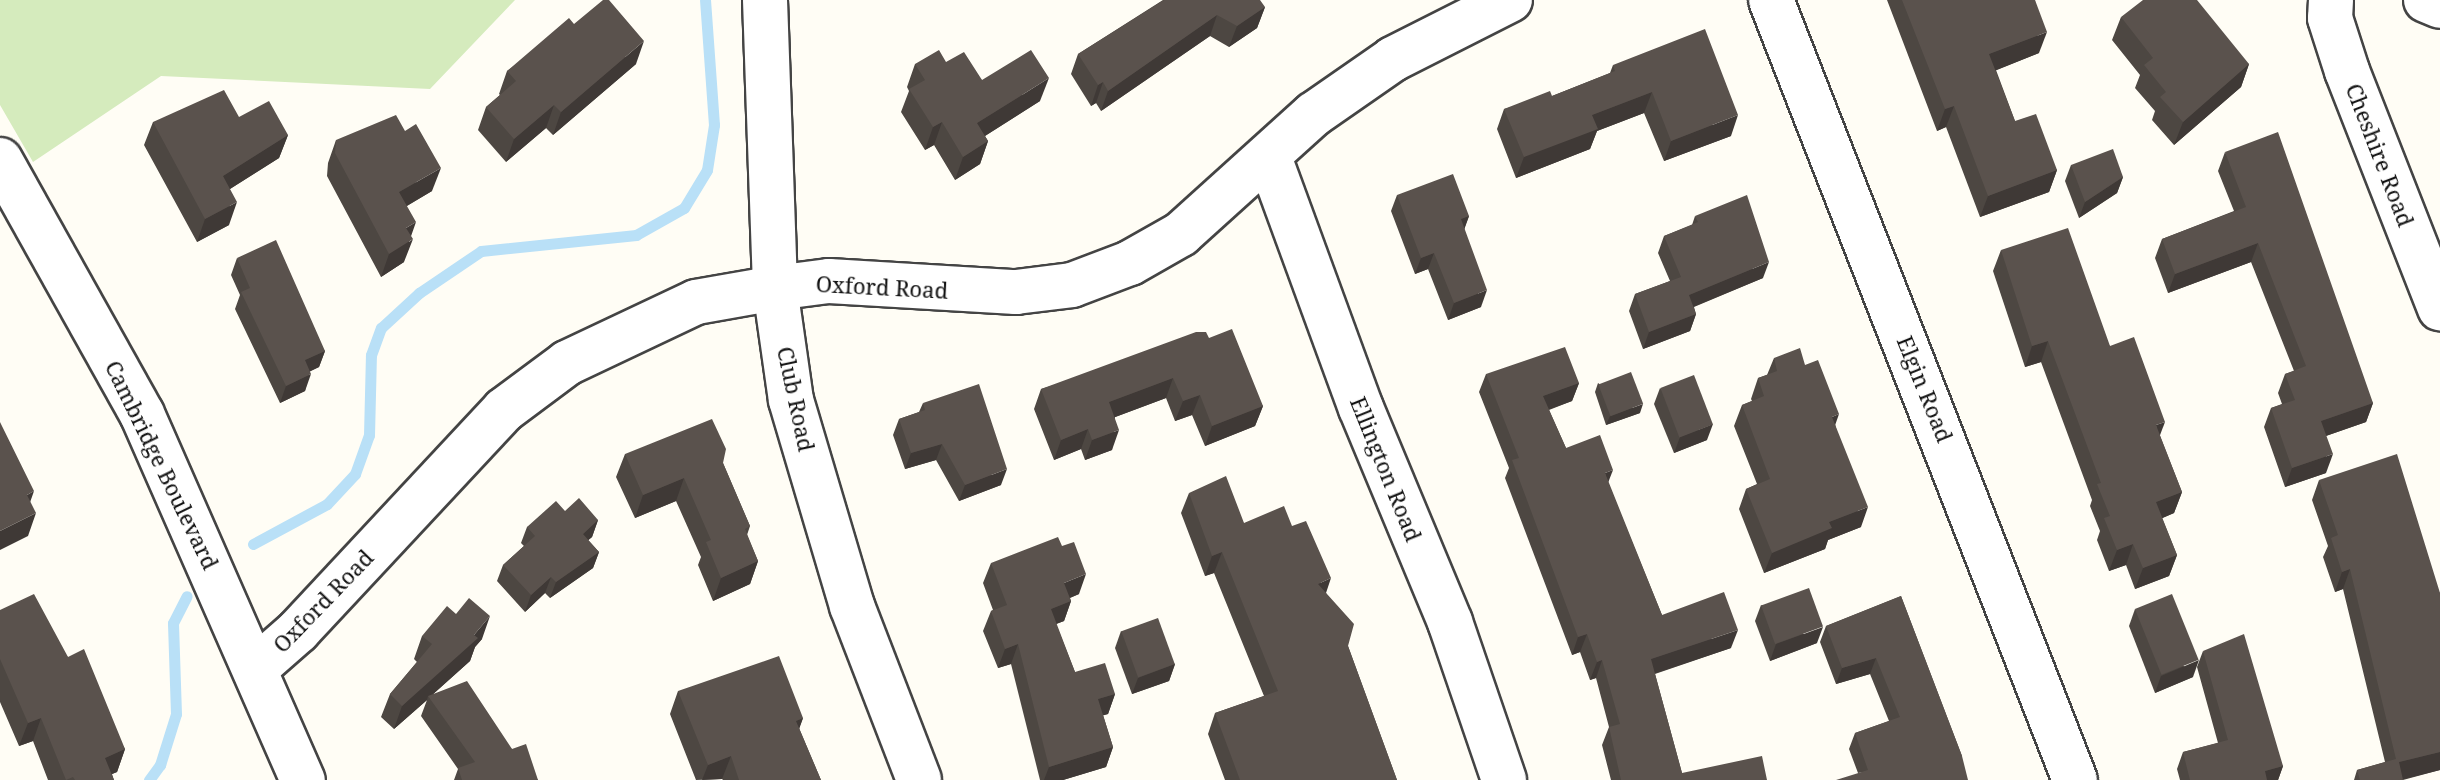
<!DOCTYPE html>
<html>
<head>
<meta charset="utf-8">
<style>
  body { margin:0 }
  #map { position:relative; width:2440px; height:780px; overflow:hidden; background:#fffdf5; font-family:"Noto Serif",serif }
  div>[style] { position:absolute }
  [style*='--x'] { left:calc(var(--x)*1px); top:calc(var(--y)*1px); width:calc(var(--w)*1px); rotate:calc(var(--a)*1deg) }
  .green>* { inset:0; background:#d5ebbd }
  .stream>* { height:11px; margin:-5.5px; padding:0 5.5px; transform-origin:5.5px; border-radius:5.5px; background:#b9e0f7 }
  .roads { filter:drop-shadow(2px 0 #444) drop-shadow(-2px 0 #444) drop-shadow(0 2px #444) drop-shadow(0 -2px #444) }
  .minor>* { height:44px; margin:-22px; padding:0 22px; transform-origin:22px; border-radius:22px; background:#fff }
  .wall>* { inset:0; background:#4d4742 }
  .shaded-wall>* { inset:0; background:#3f3936 }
  .building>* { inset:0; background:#5a524d; transform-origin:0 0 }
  span { translate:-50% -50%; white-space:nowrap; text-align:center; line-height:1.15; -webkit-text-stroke:8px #fff; paint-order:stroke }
  .street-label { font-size:22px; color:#111 }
</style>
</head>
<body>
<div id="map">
  <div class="green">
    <div style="clip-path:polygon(0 0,515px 0,430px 89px,161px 76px,33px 162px,0 105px)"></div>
  </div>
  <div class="stream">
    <div style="--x:253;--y:544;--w:84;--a:-28.4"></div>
    <div style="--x:327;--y:504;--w:41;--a:-47"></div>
    <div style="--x:355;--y:474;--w:41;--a:-70.3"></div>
    <div style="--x:369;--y:435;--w:80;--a:-88.6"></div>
    <div style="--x:371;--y:355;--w:29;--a:-70"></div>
    <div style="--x:381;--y:328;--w:52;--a:-42.6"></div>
    <div style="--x:419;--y:293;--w:75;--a:-34.1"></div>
    <div style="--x:481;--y:251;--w:156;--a:-5.9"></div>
    <div style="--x:636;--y:235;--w:55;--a:-29.4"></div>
    <div style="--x:684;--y:208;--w:44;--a:-58.8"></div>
    <div style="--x:707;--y:170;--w:46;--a:-81.2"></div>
    <div style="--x:714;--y:125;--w:125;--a:-94.1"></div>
    <div style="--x:149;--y:780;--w:19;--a:-54"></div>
    <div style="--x:160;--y:765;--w:53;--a:-72.6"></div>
    <div style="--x:176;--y:714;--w:91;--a:-91.9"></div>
    <div style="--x:173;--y:623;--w:30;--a:-63"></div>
  </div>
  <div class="roads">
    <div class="minor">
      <div style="--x:765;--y:0;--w:288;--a:88"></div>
      <div style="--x:775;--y:288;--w:113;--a:81.9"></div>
      <div style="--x:791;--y:400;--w:215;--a:73.5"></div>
      <div style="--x:852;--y:606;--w:186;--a:68.9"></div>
      <div style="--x:1771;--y:0;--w:837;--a:68.71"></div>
      <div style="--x:2331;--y:0;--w:18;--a:93"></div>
      <div style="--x:2330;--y:18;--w:56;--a:72.2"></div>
      <div style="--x:2347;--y:71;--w:255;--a:68.6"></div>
      <div style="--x:2426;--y:0;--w:15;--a:23"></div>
      <div style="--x:1269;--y:157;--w:267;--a:69.9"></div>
      <div style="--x:1361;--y:408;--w:232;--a:67.4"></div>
      <div style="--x:1450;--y:622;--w:167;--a:71.1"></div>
      <div style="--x:0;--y:160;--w:291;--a:60.8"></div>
      <div style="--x:142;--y:414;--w:400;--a:66.3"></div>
      <div style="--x:257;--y:667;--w:55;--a:-41.3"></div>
      <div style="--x:298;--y:631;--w:302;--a:-47"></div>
      <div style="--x:504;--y:410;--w:79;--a:-36.7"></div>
      <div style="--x:567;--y:363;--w:143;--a:-25.3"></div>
      <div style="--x:696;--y:302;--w:80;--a:-10"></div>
      <div style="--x:775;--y:288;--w:54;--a:-7.4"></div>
      <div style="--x:829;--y:281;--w:187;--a:3.4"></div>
      <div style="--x:1016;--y:292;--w:56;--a:-7.1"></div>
      <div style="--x:1072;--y:285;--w:62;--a:-20.8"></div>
      <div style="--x:1130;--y:263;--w:59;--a:-29.6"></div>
      <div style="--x:1181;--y:234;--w:179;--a:-42.1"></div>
      <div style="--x:1314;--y:114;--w:96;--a:-34.8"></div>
      <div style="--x:1393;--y:59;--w:131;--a:-26.8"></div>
    </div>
  </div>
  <div class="wall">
    <div style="clip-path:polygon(1163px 0,1265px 7px,1257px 28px,1229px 47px,1210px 36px,1101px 111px,1096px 103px,1091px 106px,1071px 74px,1078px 54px)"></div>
    <div style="clip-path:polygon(1887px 0,2035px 0,2039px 53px,1996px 70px,2015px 121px,2057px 170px,2049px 192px,1980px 217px,1946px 127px,1937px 131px)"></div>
    <div style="clip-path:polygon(2121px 17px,2249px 64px,2241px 87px,2174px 145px,2152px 120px,2155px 111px,2135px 88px,2140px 75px,2112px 40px)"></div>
    <div style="clip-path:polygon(574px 24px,636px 64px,553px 135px,546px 128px,506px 162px,478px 130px,486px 107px,500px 95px,499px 94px,507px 71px)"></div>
    <div style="clip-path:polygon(946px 62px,982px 80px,1040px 101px,985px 136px,988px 141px,980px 164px,955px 180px,934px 145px,925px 150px,901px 112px,909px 91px,907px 87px,915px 64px)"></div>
    <div style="clip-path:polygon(1613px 65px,1731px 136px,1664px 161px,1644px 113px,1597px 131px,1590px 149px,1516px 178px,1497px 129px,1504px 109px,1552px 96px,1610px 73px)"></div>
    <div style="clip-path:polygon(239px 117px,288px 135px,279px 158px,230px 189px,229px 225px,197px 242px,144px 145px,153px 122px)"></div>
    <div style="clip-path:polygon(336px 140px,432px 191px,407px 206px,404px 262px,381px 277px,327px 176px,328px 163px)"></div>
    <div style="clip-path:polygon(2225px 152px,2373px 403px,2366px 422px,2326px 436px,2326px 473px,2285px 487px,2264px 427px,2271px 408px,2282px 404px,2278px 393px,2285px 374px,2294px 371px,2251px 262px,2168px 293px,2155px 258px,2162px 239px,2234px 211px,2218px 171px)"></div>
    <div style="clip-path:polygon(2071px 165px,2123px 177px,2117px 193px,2079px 218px,2065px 181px)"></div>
    <div style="clip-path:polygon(1397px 195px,1469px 216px,1464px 229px,1481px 307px,1448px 320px,1428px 269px,1415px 274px,1391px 211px)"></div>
    <div style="clip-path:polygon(1695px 216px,1763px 278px,1694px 307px,1696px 314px,1690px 331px,1643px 349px,1629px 311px,1635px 294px,1670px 281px,1658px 253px,1664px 236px,1692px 225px)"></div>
    <div style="clip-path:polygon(2001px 250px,2110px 346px,2160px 436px,2182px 492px,2174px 513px,2162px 518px,2177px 555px,2169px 576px,2135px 589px,2126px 565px,2109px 571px,2097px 540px,2100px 531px,2090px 506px,2092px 500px,2041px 362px,2025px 367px,1993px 271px)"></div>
    <div style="clip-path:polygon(237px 258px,325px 351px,319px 367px,310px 371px,305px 391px,280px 403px,235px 309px,240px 295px,231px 275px)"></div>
    <div style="clip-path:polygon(1209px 338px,1263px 406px,1255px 426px,1205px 446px,1192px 415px,1175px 421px,1166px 398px,1115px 417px,1112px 450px,1085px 460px,1081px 449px,1054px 460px,1034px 409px,1041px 389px)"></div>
    <div style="clip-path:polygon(1774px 358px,1805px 365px,1835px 424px,1861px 527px,1828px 540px,1825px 549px,1764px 573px,1739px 509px,1746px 489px,1757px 484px,1734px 426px,1742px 405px,1752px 401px,1751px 399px,1758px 378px,1767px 375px)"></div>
    <div style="clip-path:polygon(1486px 374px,1579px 383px,1572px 401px,1549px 410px,1566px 448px,1608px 483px,1662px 615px,1731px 648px,1655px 674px,1682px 773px,1767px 780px,1611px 780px,1602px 745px,1609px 727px,1596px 678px,1590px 680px,1580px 652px,1572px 655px,1505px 478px,1509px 468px,1479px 392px)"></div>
    <div style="clip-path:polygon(1598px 383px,1640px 413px,1606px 425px,1595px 392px)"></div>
    <div style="clip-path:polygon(1660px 388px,1707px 440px,1674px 453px,1654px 404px)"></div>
    <div style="clip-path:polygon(923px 403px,1001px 485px,959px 501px,936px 460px,905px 469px,893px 435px,899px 419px,919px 412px)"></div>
    <div style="clip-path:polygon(625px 454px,723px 463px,750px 526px,747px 535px,758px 561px,750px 584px,713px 601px,698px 565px,701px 557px,676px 501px,635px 518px,616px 477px)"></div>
    <div style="clip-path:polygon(2319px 480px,2440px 593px,2440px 770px,2403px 780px,2354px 780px,2357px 770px,2385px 762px,2343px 589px,2335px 592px,2323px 557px,2328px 546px,2312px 500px)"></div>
    <div style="clip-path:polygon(1189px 493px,1244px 523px,1292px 526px,1326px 593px,1348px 646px,1397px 780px,1225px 780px,1208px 734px,1215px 713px,1264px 696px,1214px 573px,1205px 576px,1181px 513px)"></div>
    <div style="clip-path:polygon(565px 511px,598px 520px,592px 537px,588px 540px,599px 552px,593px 568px,550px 598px,545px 593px,525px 612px,497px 581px,503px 565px,524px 546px,521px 543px,527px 527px)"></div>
    <div style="clip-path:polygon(991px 563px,1079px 594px,1070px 598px,1071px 601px,1064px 621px,1056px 624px,1075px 672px,1115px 694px,1108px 714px,1103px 715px,1113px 747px,1106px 767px,1063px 780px,1040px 780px,1011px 664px,998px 668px,983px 631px,991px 611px,993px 610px,983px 583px)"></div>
    <div style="clip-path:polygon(1901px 596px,1962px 756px,1858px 773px,1849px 749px,1855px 733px,1889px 721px,1870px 674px,1836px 684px,1820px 642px,1826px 626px)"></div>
    <div style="clip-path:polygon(1761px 605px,1817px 643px,1770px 661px,1755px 621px)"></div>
    <div style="clip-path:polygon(2135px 609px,2193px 677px,2155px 693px,2129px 626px)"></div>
    <div style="clip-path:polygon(0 610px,68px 657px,125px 749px,117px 772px,112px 774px,114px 780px,48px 780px,33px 741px,19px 746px,0 702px)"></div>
    <div style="clip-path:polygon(1121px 631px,1175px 664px,1169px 681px,1132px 694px,1115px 648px)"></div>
    <div style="clip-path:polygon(422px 636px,482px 639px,475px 647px,470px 661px,433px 694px,512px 749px,538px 780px,454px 780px,458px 769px,421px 716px,427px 700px,394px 729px,381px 717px,390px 694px,417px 662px,414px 659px)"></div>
    <div style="clip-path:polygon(2203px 651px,2283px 766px,2278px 780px,2180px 780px,2177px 769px,2183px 752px,2218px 743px,2197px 667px)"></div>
    <div style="clip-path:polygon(678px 691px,803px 718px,799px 728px,821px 780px,723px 780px,722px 779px,696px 780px,670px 714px)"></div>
  </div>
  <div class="shaded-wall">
    <div style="clip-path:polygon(1265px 7px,1257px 28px,1229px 47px,1237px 26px)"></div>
    <div style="clip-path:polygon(1217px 15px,1210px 36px,1101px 111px,1108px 91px)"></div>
    <div style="clip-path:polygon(2047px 32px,2039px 53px,1982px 76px,1989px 54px)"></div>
    <div style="clip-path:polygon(644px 41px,636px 64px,553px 135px,561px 112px)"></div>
    <div style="clip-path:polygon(2249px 64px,2241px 87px,2174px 145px,2183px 122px)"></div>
    <div style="clip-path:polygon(1049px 78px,1040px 101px,969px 146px,977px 123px)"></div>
    <div style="clip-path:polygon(1103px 82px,1096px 103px,1091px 106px,1098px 85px)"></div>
    <div style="clip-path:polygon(1652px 92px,1644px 113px,1597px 131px,1590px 149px,1516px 178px,1524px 157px,1592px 115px)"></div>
    <div style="clip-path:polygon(554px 105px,546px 128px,506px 162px,514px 139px)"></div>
    <div style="clip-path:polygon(1954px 106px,1946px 127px,1937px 131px,1945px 109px)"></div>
    <div style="clip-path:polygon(1738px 115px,1731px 136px,1664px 161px,1671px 141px)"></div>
    <div style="clip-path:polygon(942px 122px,934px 145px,925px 150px,933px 127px)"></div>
    <div style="clip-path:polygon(288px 135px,279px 158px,214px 199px,223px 176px)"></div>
    <div style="clip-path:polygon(988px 141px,980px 164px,955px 180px,963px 157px)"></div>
    <div style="clip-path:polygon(441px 168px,432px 191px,391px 215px,399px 192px)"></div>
    <div style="clip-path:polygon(2057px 170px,2049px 192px,1980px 217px,1988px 196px)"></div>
    <div style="clip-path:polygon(2123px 177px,2117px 193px,2079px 218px,2085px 202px)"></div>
    <div style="clip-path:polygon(237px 202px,229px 225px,197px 242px,205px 219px)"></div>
    <div style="clip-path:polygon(1469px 216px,1463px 233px,1461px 219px)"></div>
    <div style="clip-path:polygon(416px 222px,409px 242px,413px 239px,404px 262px,381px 277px,389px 254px,406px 228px)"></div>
    <div style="clip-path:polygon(2258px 243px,2251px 262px,2168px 293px,2175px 274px)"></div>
    <div style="clip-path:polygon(1434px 253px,1428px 269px,1415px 274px,1421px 258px)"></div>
    <div style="clip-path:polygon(1769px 262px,1763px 278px,1683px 311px,1689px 295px)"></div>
    <div style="clip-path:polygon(1487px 290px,1481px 307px,1448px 320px,1454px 303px)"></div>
    <div style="clip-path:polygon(1696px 314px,1690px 331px,1643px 349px,1649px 332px)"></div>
    <div style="clip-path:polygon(2048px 341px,2041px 362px,2025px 367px,2032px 346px)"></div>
    <div style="clip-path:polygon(325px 351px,319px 367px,299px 377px,305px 360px)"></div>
    <div style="clip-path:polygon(311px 374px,305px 391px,280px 403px,286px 386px)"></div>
    <div style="clip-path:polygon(1173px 378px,1166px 398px,1102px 422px,1109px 402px)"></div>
    <div style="clip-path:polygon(1579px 383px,1572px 401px,1536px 414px,1543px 396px)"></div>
    <div style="clip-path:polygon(1200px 395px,1192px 415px,1175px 421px,1183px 401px)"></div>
    <div style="clip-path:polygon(2373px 403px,2366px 422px,2314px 440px,2321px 421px)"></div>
    <div style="clip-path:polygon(1643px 404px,1640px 413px,1606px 425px,1610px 416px)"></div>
    <div style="clip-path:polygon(1263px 406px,1255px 426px,1205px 446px,1212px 426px)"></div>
    <div style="clip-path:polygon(1839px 414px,1832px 434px,1832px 417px)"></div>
    <div style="clip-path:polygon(2165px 422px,2157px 443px,2156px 425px)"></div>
    <div style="clip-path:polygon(1713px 424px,1707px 440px,1674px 453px,1680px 437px)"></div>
    <div style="clip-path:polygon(1088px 429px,1081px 449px,1054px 460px,1061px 440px)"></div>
    <div style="clip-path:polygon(1119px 430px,1112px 450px,1085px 460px,1092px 440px)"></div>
    <div style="clip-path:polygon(942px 444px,936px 460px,905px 469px,911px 453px)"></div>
    <div style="clip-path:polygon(2333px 454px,2326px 473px,2285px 487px,2292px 468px)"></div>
    <div style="clip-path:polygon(1007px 469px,1001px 485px,959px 501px,965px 485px)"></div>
    <div style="clip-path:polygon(1613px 470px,1606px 488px,1605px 473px)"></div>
    <div style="clip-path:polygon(684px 478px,676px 501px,635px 518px,643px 495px)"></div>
    <div style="clip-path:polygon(34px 491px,26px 514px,27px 495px)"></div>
    <div style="clip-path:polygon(2182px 492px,2174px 513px,2149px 524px,2156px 502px)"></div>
    <div style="clip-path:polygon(1868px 507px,1861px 527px,1828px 540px,1825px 549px,1764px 573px,1772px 553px,1829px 522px)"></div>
    <div style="clip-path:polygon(36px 513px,28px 536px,0 550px,0 531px)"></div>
    <div style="clip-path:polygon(598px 520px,592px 537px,577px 550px,583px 534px)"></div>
    <div style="clip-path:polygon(2133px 544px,2126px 565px,2109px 571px,2117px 550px)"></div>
    <div style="clip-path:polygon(599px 552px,593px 568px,550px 598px,556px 582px)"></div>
    <div style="clip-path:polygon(1222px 552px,1214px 573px,1205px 576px,1212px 556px)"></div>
    <div style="clip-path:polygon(2177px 555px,2169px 576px,2135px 589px,2143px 568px)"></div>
    <div style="clip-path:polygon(758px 561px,750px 584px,713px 601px,721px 578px)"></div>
    <div style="clip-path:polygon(2350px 569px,2343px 589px,2335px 592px,2342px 572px)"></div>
    <div style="clip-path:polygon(1086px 574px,1079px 594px,1057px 603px,1064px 583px)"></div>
    <div style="clip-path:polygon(551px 577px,545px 593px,525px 612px,531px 595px)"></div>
    <div style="clip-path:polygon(1331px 578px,1324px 599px,1318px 584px)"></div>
    <div style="clip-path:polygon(1071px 601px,1064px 621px,1043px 629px,1051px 609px)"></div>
    <div style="clip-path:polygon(490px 616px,482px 639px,475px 647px,470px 661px,430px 697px,428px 696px,427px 700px,394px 729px,402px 706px,474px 635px)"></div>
    <div style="clip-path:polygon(1823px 627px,1817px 643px,1770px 661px,1776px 644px)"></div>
    <div style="clip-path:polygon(1738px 630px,1731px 648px,1644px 677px,1651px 659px)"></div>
    <div style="clip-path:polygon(1587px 634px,1580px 652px,1572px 655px,1578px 637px)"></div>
    <div style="clip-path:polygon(1018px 644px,1011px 664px,998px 668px,1005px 649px)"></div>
    <div style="clip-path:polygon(1876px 658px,1870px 674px,1836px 684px,1842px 668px)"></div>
    <div style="clip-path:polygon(1602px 660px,1596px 678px,1590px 680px,1597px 662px)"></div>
    <div style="clip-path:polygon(2199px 660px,2193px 677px,2155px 693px,2161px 676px)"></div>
    <div style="clip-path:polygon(1175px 664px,1169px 681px,1132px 694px,1138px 678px)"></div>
    <div style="clip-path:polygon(1115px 694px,1108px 714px,1091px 719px,1098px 699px)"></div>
    <div style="clip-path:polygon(41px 718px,33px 741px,19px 746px,28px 723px)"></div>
    <div style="clip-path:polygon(803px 718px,795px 741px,796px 721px)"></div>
    <div style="clip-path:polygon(1113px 747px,1106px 767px,1063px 780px,1044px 780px,1049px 767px)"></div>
    <div style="clip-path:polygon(125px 749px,117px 772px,97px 780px,105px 758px)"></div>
    <div style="clip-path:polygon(2440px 752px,2440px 770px,2400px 780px,2399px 762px)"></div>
    <div style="clip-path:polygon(731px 756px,722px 779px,702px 780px,708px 765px)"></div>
    <div style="clip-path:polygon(2283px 766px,2278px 780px,2262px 780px,2265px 771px)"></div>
  </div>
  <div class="building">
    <div style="clip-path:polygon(603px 0,609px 0,644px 41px,561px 112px,554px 105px,514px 139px,486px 107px,516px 81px,507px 71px,569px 18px,574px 24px)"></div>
    <div style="clip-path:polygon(1164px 0,1260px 0,1265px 7px,1237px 26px,1217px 15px,1108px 91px,1103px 82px,1098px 85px,1078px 54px)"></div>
    <div style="clip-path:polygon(1902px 0,2035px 0,2047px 32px,1989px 54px,2015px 121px,2036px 114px,2057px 170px,1988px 196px,1954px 106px,1945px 109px)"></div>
    <div style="clip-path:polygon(2143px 0,2197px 0,2249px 64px,2183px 122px,2160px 97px,2166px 92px,2144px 65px,2153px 58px,2121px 17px)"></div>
    <div style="clip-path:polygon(1705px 29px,1738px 115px,1671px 141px,1652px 92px,1592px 115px,1598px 129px,1524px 157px,1504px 109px,1550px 91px,1552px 96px,1615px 71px,1613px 65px)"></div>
    <div style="clip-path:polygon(939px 50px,946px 62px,964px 52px,982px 80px,1031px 50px,1049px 78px,977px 123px,988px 141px,963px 157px,942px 122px,933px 127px,909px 89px,925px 80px,915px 64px)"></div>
    <div style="clip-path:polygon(224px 90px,239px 117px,269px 101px,288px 135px,223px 176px,237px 202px,205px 219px,153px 122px)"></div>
    <div style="clip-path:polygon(396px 115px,405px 131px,416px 124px,441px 168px,399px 192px,416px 222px,406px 228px,413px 239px,389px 254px,335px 153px,336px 140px)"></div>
    <div style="clip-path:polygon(2278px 132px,2373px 403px,2321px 421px,2333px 454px,2292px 468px,2271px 408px,2295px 400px,2285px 374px,2306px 366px,2258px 243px,2175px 274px,2162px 239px,2246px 207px,2225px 152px)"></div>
    <div style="clip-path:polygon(2113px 149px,2123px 177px,2085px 202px,2071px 165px)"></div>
    <div style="clip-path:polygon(1453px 174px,1469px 216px,1461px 219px,1487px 290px,1454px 303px,1434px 253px,1421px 258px,1397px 195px)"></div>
    <div style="clip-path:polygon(1747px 195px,1769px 262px,1689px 295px,1696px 314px,1649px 332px,1635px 294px,1681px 277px,1664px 236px,1698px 222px,1695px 216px)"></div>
    <div style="clip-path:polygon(2068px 228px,2110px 346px,2134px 337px,2165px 422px,2156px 425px,2182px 492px,2156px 502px,2177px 555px,2143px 568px,2133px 544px,2117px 550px,2104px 518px,2110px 516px,2097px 484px,2101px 483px,2048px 341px,2032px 346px,2001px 250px)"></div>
    <div style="clip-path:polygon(276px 240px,325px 351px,305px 360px,311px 374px,286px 386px,241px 292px,250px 288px,237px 258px)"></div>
    <div style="clip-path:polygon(1232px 329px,1263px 406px,1212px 426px,1200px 395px,1183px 401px,1173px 378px,1109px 402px,1119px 430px,1092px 440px,1088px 429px,1061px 440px,1041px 389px,1196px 332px,1206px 332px,1209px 338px)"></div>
    <div style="clip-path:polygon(1565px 347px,1579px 383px,1543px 396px,1566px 448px,1600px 435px,1613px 470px,1605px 473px,1662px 615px,1724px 592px,1738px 630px,1651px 659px,1682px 773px,1762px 756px,1767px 780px,1621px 780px,1609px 727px,1620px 724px,1602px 660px,1597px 662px,1587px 634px,1578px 637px,1512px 460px,1519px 458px,1486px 374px)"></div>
    <div style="clip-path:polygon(1800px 348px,1805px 365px,1818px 360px,1839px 414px,1832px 417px,1868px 507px,1829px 522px,1832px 528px,1772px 553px,1746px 489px,1770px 479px,1742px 405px,1764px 396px,1758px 378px,1777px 371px,1774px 358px)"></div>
    <div style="left:1631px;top:372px;width:34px;height:35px;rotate:69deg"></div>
    <div style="left:1694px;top:375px;width:53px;height:36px;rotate:69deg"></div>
    <div style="clip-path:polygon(979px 384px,1007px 469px,965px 485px,942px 444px,911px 453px,899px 419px,925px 410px,923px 403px)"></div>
    <div style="clip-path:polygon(712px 419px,726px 449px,723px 463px,750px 526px,745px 529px,758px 561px,721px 578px,706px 542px,711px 540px,684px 478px,643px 495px,625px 454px)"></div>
    <div style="clip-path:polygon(0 422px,34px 491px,27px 495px,36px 513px,0 531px)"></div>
    <div style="clip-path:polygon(2397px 454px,2440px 593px,2440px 752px,2399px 762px,2403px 780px,2360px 780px,2357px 770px,2396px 759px,2350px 569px,2342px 572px,2331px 538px,2338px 535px,2319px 480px)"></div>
    <div style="clip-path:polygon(1226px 476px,1244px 523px,1284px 506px,1292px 526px,1306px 521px,1331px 578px,1318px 584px,1354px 624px,1348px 646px,1397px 780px,1240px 780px,1215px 713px,1278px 691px,1222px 552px,1212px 556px,1189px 493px)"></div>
    <div style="clip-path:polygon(579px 498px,598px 520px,583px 534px,599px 552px,556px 582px,551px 577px,531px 595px,503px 565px,535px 536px,527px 527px,556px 501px,565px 511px)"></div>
    <div style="clip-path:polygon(1058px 537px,1062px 546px,1074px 542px,1086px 574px,1064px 583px,1071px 601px,1051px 609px,1075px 672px,1105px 663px,1115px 694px,1098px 699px,1113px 747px,1049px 767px,1018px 644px,1005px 649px,991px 611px,1007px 605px,991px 563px)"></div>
    <div style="left:1809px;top:588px;width:41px;height:51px;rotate:70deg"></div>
    <div style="clip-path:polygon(34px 594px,68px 657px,84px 649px,125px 749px,105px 758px,114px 780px,75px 780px,73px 777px,66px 780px,41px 718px,28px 723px,0 659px,0 610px)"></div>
    <div style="left:2172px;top:594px;width:71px;height:40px;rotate:68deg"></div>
    <div style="clip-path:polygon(1901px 596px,1962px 756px,1968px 780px,1836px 780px,1868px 770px,1855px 733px,1900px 717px,1876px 658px,1842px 668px,1826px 626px)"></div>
    <div style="clip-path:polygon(469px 598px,490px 616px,474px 635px,478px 638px,402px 706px,390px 694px,432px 644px,422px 636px,447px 606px,456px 614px)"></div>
    <div style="left:1158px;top:618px;width:49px;height:39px;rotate:70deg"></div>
    <div style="clip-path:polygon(2244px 634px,2283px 766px,2265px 771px,2267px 780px,2190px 780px,2183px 752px,2228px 740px,2203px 651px)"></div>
    <div style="clip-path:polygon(779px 656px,803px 718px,796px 721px,821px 780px,739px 780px,731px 756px,708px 765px,678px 691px)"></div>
    <div style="clip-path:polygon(467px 681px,512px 749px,526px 744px,538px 780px,462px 780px,458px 768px,475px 762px,428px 696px)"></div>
  </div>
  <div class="street-label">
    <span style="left:2380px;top:155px;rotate:69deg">Cheshire Road</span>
    <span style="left:882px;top:287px;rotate:3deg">Oxford Road</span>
    <span style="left:1925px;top:389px;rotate:68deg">Elgin Road</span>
    <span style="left:796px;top:399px;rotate:78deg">Club Road</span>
    <span style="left:162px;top:465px;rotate:64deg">Cambridge Boulevard</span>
    <span style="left:1386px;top:469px;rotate:68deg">Ellington Road</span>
    <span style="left:323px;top:601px;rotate:-46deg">Oxford Road</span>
  </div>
</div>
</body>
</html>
